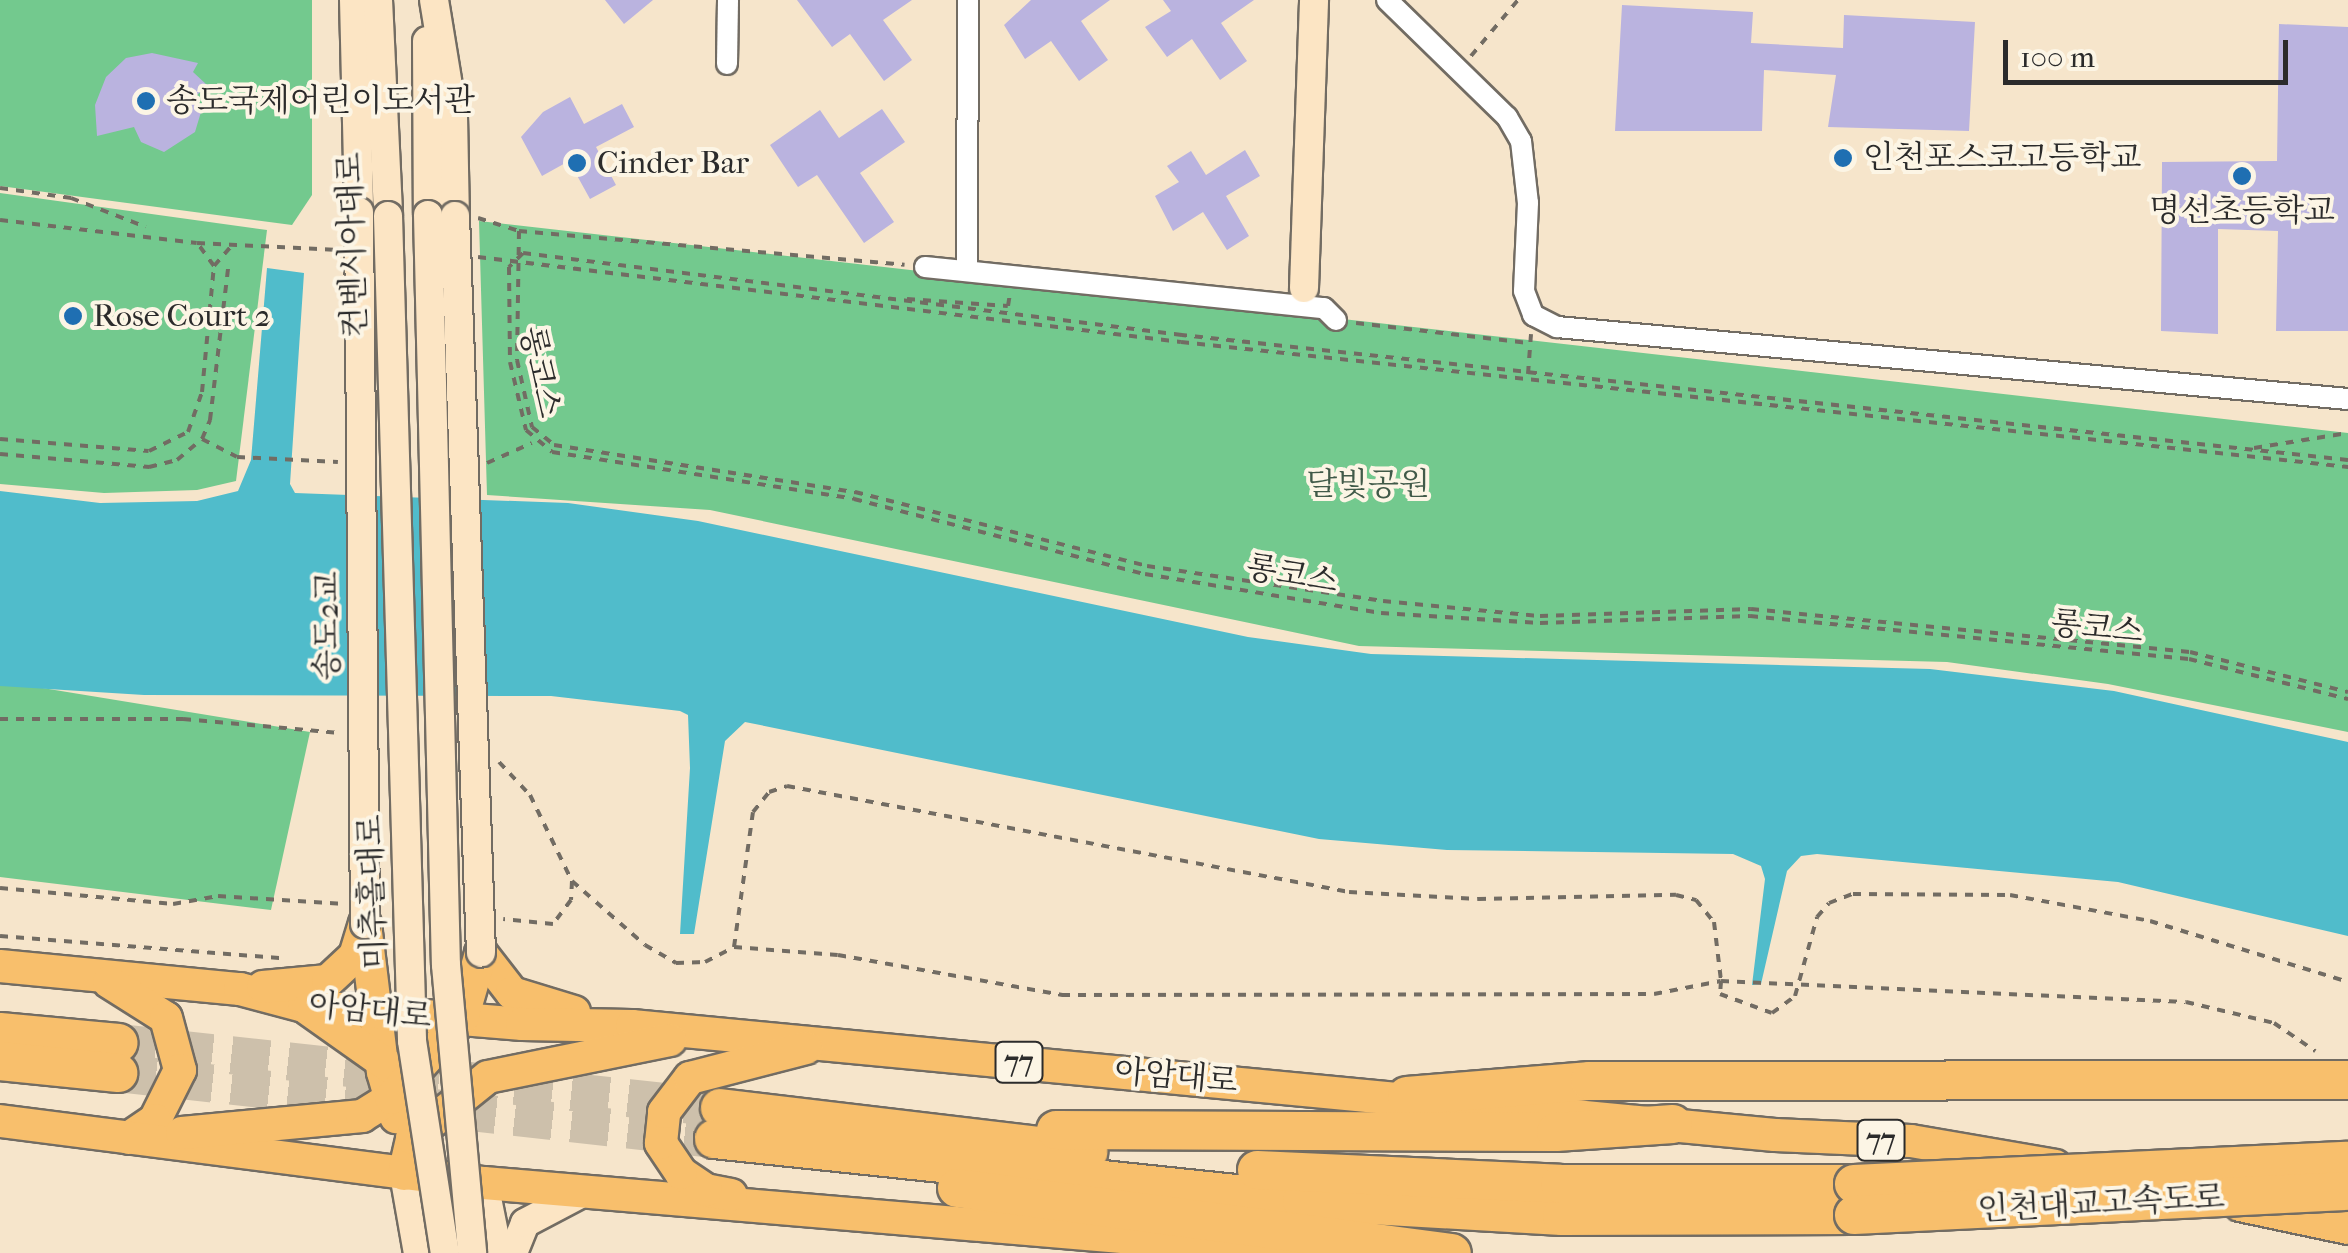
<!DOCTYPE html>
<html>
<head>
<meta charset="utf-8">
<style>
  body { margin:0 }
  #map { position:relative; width:2348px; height:1253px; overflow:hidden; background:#f6e5cb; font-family:"IM FELL French Canon","Noto Serif KR",serif }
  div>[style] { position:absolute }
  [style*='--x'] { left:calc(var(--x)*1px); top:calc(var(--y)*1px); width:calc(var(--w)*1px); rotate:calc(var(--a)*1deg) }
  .green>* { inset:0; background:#73c98e }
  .water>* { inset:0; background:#50bccb }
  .building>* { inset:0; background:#bab3df }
  .highway-tunnel>* { height:38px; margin-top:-19px; transform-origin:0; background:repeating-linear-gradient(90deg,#cdc0ab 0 38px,transparent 0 57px) }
  .path>* { height:4px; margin-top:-2px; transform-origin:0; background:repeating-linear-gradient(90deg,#726c63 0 8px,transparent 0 16px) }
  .roads { filter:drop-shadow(2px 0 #726c63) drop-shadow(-2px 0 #726c63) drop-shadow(0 2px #726c63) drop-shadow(0 -2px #726c63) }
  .street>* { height:20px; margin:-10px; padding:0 10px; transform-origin:10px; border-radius:10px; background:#fff }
  .secondary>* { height:28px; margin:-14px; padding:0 14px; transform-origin:14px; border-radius:14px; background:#fce5c4 }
  .primary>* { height:32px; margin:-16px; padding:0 16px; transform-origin:16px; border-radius:16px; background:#f8bf6c }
  .highway>* { height:38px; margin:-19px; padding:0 19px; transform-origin:19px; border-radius:19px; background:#f8bf6c }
  .bridges { filter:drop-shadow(2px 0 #726c63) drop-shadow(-2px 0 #726c63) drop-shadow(0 2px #726c63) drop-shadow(0 -2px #726c63) }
  .secondary-bridge>* { height:28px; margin:-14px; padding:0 14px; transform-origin:14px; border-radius:14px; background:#fce5c4 }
  .highway-bridge>* { height:38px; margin:-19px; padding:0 19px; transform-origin:19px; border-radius:19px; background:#f8bf6c }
  .dots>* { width:28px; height:28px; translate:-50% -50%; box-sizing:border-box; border:5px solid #fcf5e5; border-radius:50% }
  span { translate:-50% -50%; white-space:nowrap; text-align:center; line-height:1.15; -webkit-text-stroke:8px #fcf5e5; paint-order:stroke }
  .shield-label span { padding:2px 8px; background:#fcf5e5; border:2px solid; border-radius:8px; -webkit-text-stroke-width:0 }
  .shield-label { font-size:30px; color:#2b2b2b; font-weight:700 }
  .poi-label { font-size:32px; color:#2b2b2b }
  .left { translate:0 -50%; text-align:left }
  .street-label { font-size:32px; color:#2b2b2b }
  .park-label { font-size:32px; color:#415a49 }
  .scale { position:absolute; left:2003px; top:40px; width:285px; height:45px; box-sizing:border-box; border:5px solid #2b2b2b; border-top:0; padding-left:12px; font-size:30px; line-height:35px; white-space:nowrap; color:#2b2b2b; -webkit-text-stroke:8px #fcf5e5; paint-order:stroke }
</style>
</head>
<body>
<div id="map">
  <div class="green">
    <div style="clip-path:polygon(0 0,312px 0,312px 195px,292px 225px,0 186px)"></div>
    <div style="clip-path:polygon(0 193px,267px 230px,236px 481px,197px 490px,104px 493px,0 484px)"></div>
    <div style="clip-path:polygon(479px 221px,2348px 433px,2348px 732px,2108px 684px,1947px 662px,1359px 646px,710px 510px,487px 495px)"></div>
    <div style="clip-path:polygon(0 681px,310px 732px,271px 910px,0 877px)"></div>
  </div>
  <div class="water">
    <div style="clip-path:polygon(267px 268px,304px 273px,290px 484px,295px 493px,568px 503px,698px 521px,1248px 637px,1371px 654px,1930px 669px,2114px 691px,2348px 742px,2348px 936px,2118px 882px,1817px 854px,1801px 856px,1787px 871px,1761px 984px,1752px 985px,1765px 879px,1761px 866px,1733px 854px,1447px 850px,1319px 839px,745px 722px,725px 741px,694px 934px,680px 934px,690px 768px,688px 715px,680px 711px,551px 696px,144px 695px,0 686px,0 491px,100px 503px,197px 501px,238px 491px,251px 460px)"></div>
  </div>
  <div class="building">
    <div style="clip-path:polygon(605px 0,653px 0,624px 24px)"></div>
    <div style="clip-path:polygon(797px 0,912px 0,883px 20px,912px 60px,884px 81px,850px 34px,832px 47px)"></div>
    <div style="clip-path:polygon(1031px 0,1110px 0,1081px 21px,1108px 60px,1079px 81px,1051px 41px,1025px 59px,1004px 25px)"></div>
    <div style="clip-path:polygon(1163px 0,1254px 0,1221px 23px,1247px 61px,1220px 80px,1192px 39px,1167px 57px,1145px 27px,1171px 11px)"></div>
    <div style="clip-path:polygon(1622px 5px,1753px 12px,1751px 43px,1843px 48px,1844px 15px,1975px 22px,1969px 131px,1828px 127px,1836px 75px,1764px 70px,1762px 131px,1615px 131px)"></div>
    <div style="clip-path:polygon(2279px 24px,2348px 27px,2348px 331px,2276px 331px,2278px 231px,2218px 229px,2218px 334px,2161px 331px,2162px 162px,2277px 161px)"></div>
    <div style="clip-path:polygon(152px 53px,198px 63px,193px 72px,207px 85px,194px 98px,201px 112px,195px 132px,164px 152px,141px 142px,134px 127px,97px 136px,95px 105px,106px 77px,126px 58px)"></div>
    <div style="clip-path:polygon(570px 97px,584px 124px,622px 104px,634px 127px,596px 147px,616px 185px,590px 199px,569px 161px,542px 176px,521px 137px,543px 112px)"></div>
    <div style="clip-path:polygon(882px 109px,905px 142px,860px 173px,894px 222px,864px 243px,817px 175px,798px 187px,770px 145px,820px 110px,839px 138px)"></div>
    <div style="clip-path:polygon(1245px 150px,1260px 176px,1226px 196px,1249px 236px,1227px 250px,1203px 212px,1173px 231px,1155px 196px,1179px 182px,1167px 166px,1191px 151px,1206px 175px)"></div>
  </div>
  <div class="highway-tunnel">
    <div style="--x:118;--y:1043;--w:605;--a:6.16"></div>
    <div style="--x:118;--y:1073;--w:600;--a:6.32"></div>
  </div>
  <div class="path">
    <div style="--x:1471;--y:56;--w:73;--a:-50"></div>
    <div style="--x:0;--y:188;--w:72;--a:8"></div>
    <div style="--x:71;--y:198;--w:80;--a:21.1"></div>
    <div style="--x:478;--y:218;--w:43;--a:17.6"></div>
    <div style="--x:519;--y:231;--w:387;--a:5"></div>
    <div style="--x:0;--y:220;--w:198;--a:6.7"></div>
    <div style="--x:197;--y:243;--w:142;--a:2.8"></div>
    <div style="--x:519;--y:231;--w:129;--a:90.9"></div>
    <div style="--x:517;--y:360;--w:69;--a:77.4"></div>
    <div style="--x:532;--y:427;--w:28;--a:39"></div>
    <div style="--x:554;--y:445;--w:305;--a:8.9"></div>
    <div style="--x:855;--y:492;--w:301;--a:14.2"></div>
    <div style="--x:1147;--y:566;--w:239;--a:8.4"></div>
    <div style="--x:1383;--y:601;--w:158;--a:5.5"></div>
    <div style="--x:1540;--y:616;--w:211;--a:-1.9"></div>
    <div style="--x:1751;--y:609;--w:441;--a:5.6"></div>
    <div style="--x:2190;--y:652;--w:163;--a:14.2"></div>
    <div style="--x:478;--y:257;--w:708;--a:6.89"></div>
    <div style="--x:1181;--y:342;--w:1174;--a:6.11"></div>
    <div style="--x:214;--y:266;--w:29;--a:-49"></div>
    <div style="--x:907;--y:299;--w:101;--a:4"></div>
    <div style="--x:1008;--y:306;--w:12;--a:-81"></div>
    <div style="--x:1356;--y:323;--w:175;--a:6.6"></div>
    <div style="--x:1528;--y:374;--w:40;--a:-85.7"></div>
    <div style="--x:0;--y:439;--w:149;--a:4.6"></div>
    <div style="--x:149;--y:451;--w:43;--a:-26"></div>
    <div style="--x:188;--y:432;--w:42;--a:-70.7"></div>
    <div style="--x:202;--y:392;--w:127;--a:-84.6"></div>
    <div style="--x:214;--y:266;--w:29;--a:-126"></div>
    <div style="--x:202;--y:439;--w:39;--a:27"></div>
    <div style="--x:237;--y:457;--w:101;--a:2.8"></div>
    <div style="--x:2254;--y:448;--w:95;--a:-9.1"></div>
    <div style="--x:0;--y:454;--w:150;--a:5"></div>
    <div style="--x:149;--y:467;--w:29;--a:-14"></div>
    <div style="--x:177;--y:460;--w:33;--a:-40"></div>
    <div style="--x:202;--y:439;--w:21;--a:-67"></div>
    <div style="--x:210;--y:420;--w:160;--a:-83.2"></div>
    <div style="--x:2348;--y:460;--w:1173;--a:-173.88"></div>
    <div style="--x:1182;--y:335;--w:664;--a:-172.91"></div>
    <div style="--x:523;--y:253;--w:20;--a:135"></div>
    <div style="--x:509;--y:267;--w:95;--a:89.4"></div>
    <div style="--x:510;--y:362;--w:70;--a:76.8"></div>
    <div style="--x:526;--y:430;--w:34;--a:40"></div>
    <div style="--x:552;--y:452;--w:306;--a:8.8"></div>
    <div style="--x:854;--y:499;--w:301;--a:14.5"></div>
    <div style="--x:1145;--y:574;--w:239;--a:9.4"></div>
    <div style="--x:1381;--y:613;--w:159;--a:3.6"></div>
    <div style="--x:1540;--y:623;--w:210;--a:-1.9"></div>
    <div style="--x:1750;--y:616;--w:441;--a:5.6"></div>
    <div style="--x:2189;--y:659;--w:164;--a:14.1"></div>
    <div style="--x:487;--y:463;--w:49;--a:-24"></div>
    <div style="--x:0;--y:719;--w:183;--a:0"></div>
    <div style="--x:183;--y:719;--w:157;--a:5.1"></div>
    <div style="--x:499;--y:762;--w:45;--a:46.8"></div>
    <div style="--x:530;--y:795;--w:96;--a:64"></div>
    <div style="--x:572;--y:881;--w:19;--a:93"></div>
    <div style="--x:571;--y:900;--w:30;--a:127"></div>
    <div style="--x:553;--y:924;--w:50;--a:-174.3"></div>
    <div style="--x:572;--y:881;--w:97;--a:41.2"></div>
    <div style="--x:645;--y:945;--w:36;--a:30"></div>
    <div style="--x:676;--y:963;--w:29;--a:-2"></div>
    <div style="--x:705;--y:962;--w:33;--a:-27"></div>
    <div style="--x:734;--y:947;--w:136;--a:-82"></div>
    <div style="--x:753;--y:812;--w:26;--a:-51"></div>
    <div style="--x:769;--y:792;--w:19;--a:-18"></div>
    <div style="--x:787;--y:786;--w:572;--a:10.68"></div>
    <div style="--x:1349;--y:892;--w:129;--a:3.1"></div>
    <div style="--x:1478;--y:899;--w:198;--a:-1.2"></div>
    <div style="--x:1676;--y:895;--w:21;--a:14"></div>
    <div style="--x:1696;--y:900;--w:28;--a:51"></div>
    <div style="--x:1714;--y:922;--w:59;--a:83.2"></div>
    <div style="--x:1721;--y:981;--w:465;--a:2.6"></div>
    <div style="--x:2186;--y:1002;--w:90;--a:13.4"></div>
    <div style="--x:2274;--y:1023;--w:50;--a:34.3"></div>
    <div style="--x:0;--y:888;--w:174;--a:5.3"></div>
    <div style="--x:173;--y:904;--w:46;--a:-10.1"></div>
    <div style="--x:218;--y:896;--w:127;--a:3.6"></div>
    <div style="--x:0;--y:936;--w:280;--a:4.5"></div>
    <div style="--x:734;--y:947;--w:104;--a:4.4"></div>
    <div style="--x:838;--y:955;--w:228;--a:10.1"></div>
    <div style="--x:1062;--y:995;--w:592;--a:-0.1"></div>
    <div style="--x:1654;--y:994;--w:68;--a:-11"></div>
    <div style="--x:1721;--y:981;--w:13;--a:94"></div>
    <div style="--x:1720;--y:994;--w:55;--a:20.1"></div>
    <div style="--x:1772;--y:1013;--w:29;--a:-36"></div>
    <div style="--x:1795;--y:996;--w:82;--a:-74.4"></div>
    <div style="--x:1817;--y:917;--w:18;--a:-49"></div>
    <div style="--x:1829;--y:903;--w:26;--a:-21"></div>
    <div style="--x:1853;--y:894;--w:157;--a:0.4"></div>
    <div style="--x:2010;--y:895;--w:142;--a:10.5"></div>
    <div style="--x:2150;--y:921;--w:207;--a:17.1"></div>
  </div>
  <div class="roads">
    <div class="street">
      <div style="--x:1387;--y:0;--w:168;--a:44.3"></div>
      <div style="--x:1507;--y:117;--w:28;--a:60"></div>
      <div style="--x:1521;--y:141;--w:62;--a:83.6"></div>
      <div style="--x:1528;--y:203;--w:88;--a:92.6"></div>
      <div style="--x:1524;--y:291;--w:26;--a:69"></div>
      <div style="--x:1533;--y:315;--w:27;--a:27"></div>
      <div style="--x:1557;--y:327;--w:794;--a:5.2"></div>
      <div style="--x:727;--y:64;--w:64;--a:-89.1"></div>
      <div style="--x:925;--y:267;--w:401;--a:5.9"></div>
      <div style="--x:1324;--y:308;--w:17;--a:45"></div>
      <div style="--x:967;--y:271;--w:271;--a:-89.8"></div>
    </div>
    <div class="secondary">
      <div style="--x:354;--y:0;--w:212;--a:88.6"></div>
      <div style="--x:378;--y:0;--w:216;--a:87.3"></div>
      <div style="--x:434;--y:0;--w:118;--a:80.7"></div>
      <div style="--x:453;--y:116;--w:100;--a:88.9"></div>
      <div style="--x:427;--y:41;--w:174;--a:89.7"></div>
      <div style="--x:1304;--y:288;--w:288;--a:-88"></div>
      <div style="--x:404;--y:1174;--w:80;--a:80"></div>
      <div style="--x:484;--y:1183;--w:71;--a:78.7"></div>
      <div style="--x:513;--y:1253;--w:32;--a:-68"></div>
      <div style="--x:525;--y:1223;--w:67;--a:-27.7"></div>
    </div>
    <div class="primary">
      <div style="--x:365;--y:924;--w:149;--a:83.1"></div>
      <div style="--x:383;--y:1072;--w:47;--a:73.9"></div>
      <div style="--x:481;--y:953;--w:51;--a:52.2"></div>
      <div style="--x:512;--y:993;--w:65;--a:17"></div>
      <div style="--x:0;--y:966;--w:241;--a:5.5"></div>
      <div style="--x:240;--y:989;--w:66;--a:14.9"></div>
      <div style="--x:304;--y:1006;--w:219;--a:4.7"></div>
      <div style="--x:522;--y:1024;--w:110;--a:1"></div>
      <div style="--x:632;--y:1026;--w:1148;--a:5.45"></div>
      <div style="--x:1775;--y:1135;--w:136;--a:2.5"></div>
      <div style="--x:1911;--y:1141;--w:146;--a:9.8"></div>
      <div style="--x:109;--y:982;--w:67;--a:32.3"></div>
      <div style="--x:166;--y:1018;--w:54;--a:74.9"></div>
      <div style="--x:180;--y:1070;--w:56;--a:116.6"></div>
      <div style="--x:155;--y:1120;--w:32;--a:146"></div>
      <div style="--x:263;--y:987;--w:65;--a:-5.3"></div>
      <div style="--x:328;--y:981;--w:37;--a:-43"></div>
      <div style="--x:355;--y:956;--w:34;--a:-73"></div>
      <div style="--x:308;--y:1009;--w:100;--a:35.3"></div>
      <div style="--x:0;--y:1121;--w:488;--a:7.3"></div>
      <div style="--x:484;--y:1183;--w:829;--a:4.84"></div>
      <div style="--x:182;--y:1133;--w:181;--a:-5.4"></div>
      <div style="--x:362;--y:1116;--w:34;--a:-32"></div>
      <div style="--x:391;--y:1098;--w:106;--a:-48.1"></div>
      <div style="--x:462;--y:1019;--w:69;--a:-73.9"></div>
      <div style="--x:404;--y:1174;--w:37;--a:-77"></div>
      <div style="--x:412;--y:1138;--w:97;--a:-38.8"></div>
      <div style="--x:488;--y:1077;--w:186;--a:-11.5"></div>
      <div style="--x:731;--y:1195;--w:25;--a:-169"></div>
      <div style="--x:706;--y:1190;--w:30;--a:-146"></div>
      <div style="--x:681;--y:1173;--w:36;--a:-124"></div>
      <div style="--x:661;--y:1143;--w:31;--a:-84"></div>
      <div style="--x:664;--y:1112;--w:43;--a:-52.6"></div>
      <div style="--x:690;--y:1078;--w:120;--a:-14.5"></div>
      <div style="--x:2240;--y:1205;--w:110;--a:12"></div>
    </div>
    <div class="highway">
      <div style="--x:0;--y:1032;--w:119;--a:5.3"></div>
      <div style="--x:0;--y:1061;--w:119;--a:5.8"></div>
      <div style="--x:1407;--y:1096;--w:184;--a:-4.7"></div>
      <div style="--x:1590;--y:1081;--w:758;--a:-0.08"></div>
      <div style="--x:720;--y:1108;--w:371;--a:6.8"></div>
      <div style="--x:1056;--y:1130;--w:500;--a:0.23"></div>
      <div style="--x:1556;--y:1132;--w:117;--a:-3.9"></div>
      <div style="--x:714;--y:1139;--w:591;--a:6.02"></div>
      <div style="--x:1302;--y:1201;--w:260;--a:3.3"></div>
      <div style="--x:1562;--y:1216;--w:292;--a:-0.2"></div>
      <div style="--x:1257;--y:1170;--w:303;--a:2.6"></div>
      <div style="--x:1560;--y:1184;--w:294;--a:0"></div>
      <div style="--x:957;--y:1188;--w:499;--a:7.5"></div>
    </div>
  </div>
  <div class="bridges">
    <div class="secondary-bridge">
      <div style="--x:359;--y:212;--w:712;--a:89.52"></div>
      <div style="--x:428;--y:215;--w:750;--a:88.63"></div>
      <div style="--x:446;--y:965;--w:289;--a:84.8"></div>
      <div style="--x:388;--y:216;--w:825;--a:88.33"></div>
      <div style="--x:412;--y:1041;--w:215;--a:81.2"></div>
      <div style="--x:455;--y:216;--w:737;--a:87.98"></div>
    </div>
    <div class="highway-bridge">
      <div style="--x:1854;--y:1184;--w:495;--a:-2.7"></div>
      <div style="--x:1854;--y:1215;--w:495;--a:-2.8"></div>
    </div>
  </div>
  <div class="dots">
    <div style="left:146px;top:101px;background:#1f6fb2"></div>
    <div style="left:1843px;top:158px;background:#1f6fb2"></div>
    <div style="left:577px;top:163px;background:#1f6fb2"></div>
    <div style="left:2242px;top:176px;background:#1f6fb2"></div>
    <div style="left:73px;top:316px;background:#1f6fb2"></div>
  </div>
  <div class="shield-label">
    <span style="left:1019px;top:1062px">77</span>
    <span style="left:1881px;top:1140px">77</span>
  </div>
  <div class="poi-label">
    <span class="left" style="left:166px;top:101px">송도국제어린이도서관</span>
    <span class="left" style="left:1863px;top:158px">인천포스코고등학교</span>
    <span class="left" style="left:597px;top:163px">Cinder Bar</span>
    <span style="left:2242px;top:211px">명선초등학교</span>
    <span class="left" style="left:93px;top:316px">Rose Court 2</span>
  </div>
  <div class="street-label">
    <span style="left:353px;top:245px;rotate:-92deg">컨벤시아대로</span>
    <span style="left:540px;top:372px;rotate:78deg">롱코스</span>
    <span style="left:1292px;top:575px;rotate:10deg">롱코스</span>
    <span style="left:328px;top:626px;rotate:-90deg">송도2교</span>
    <span style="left:2097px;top:628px;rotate:6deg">롱코스</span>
    <span style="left:373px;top:892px;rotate:-92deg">미추홀대로</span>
    <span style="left:370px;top:1011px;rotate:6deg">아암대로</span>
    <span style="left:1176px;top:1077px;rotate:5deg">아암대로</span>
    <span style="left:2101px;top:1204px;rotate:-3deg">인천대교고속도로</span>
  </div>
  <div class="park-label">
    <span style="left:1368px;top:485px">달빛공원</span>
  </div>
  <div class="scale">100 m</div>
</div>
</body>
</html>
